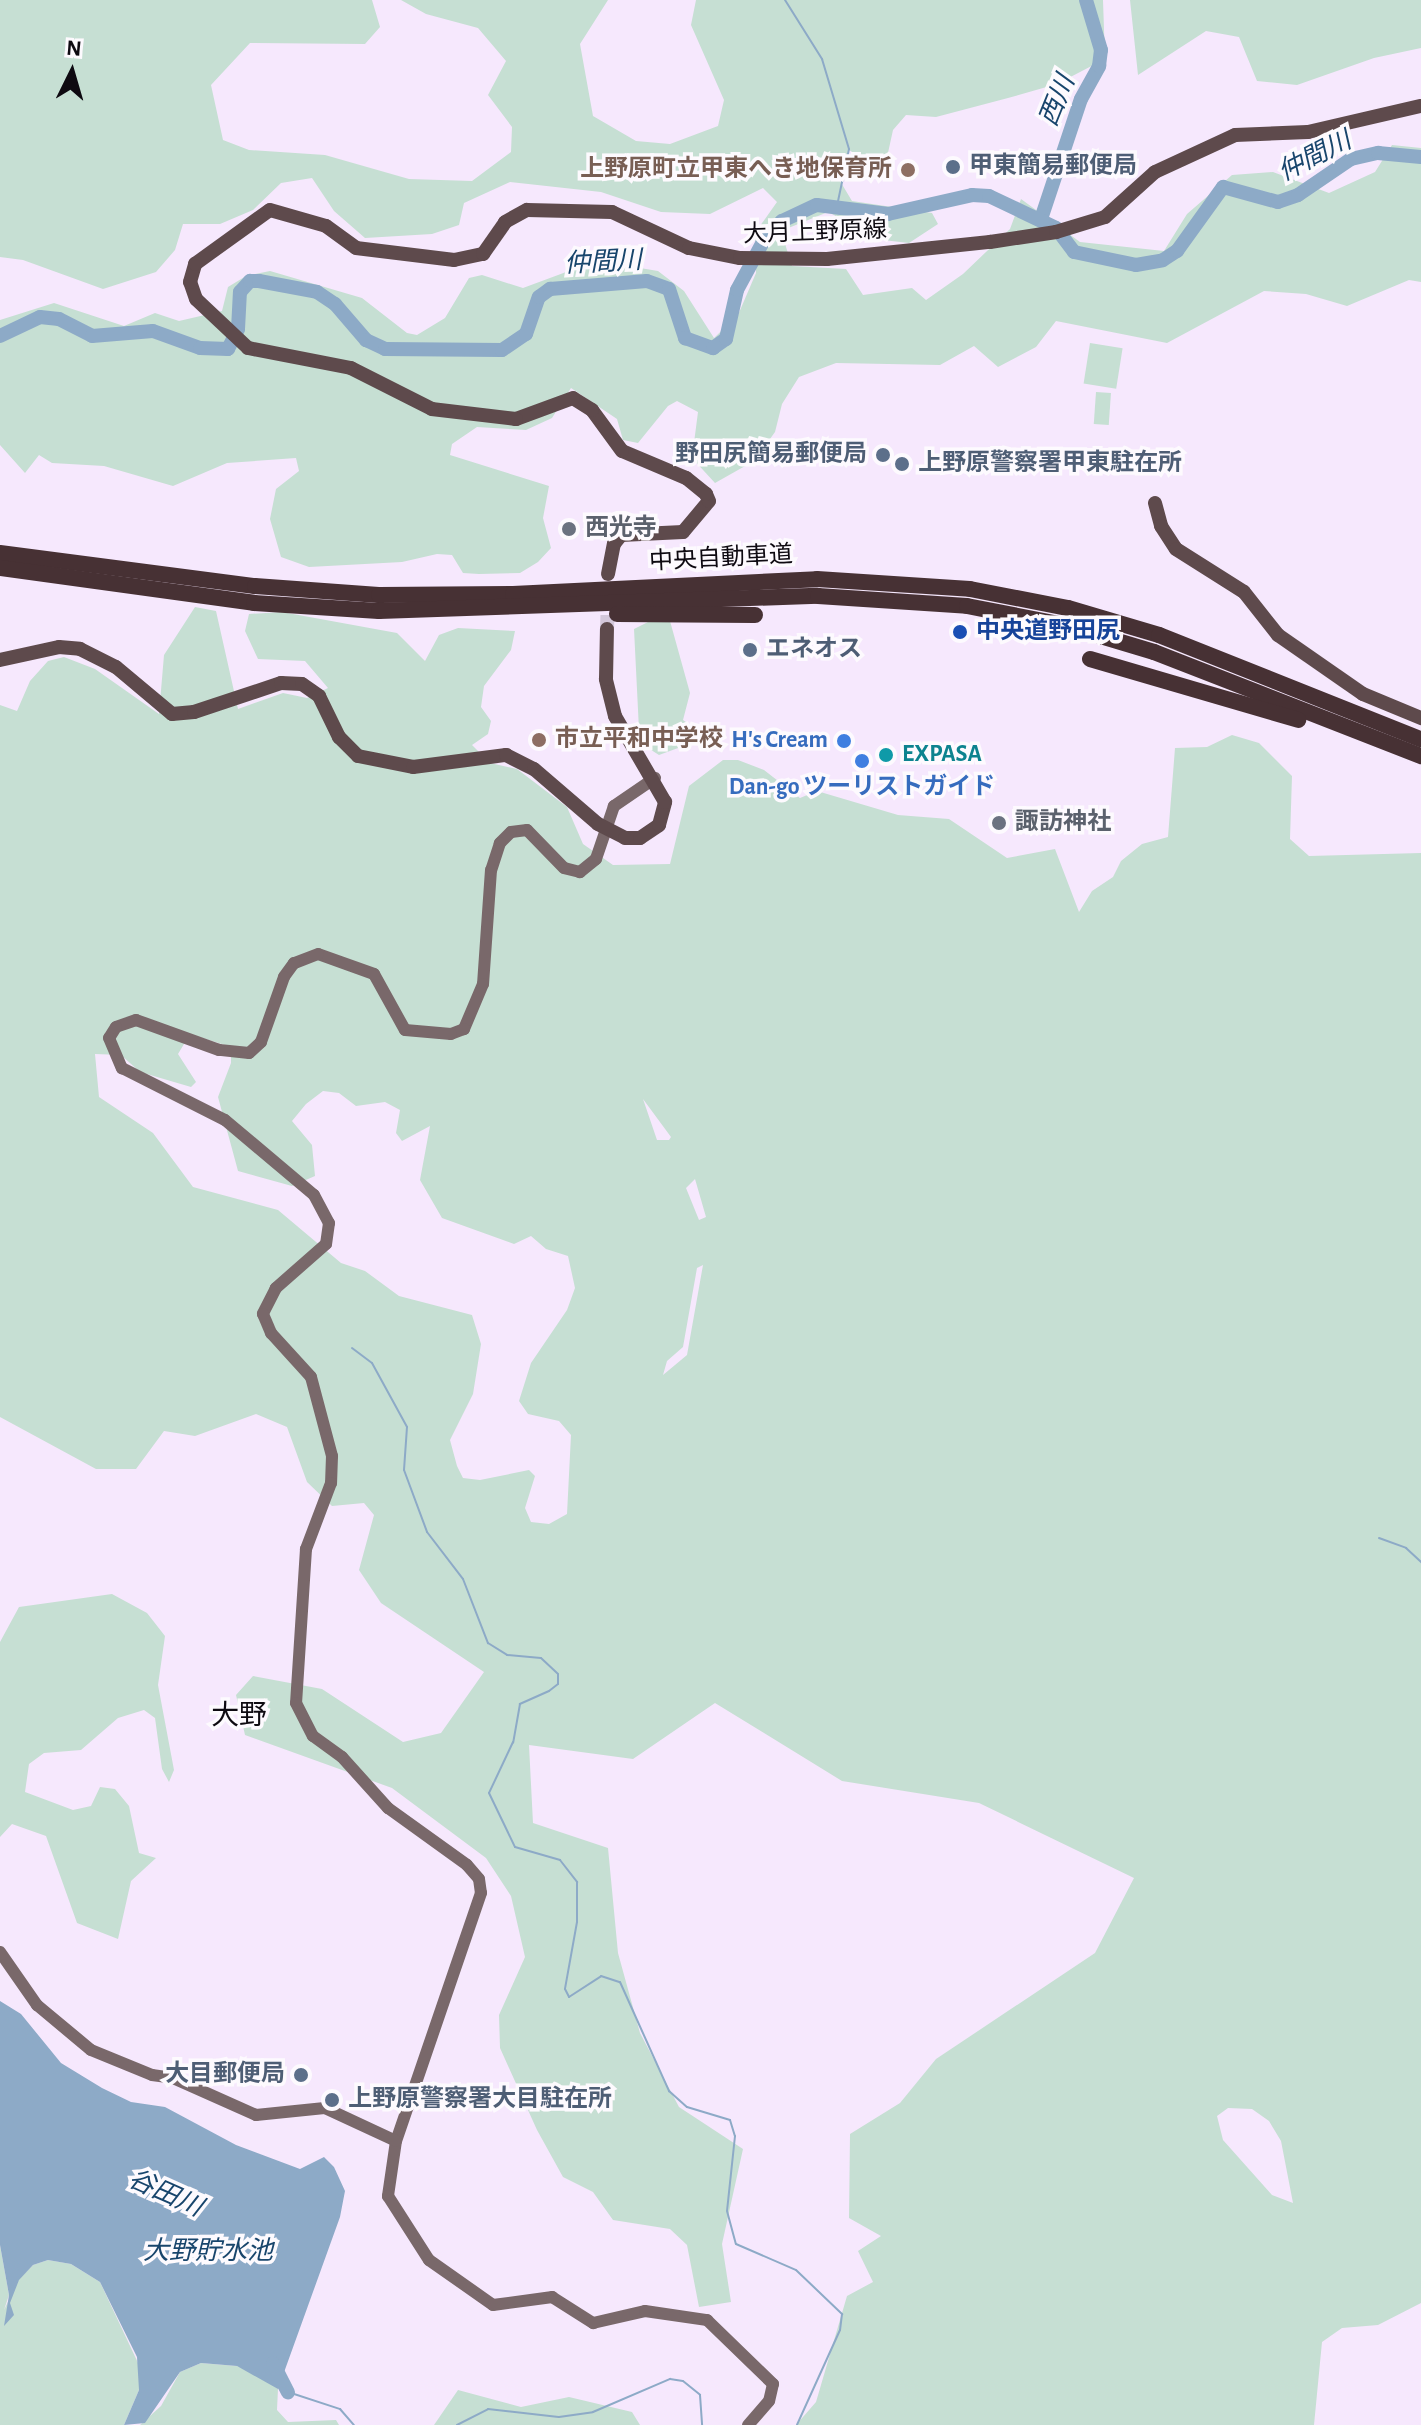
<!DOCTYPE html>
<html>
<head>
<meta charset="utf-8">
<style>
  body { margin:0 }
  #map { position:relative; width:1421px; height:2425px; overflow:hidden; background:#f6e8fd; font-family:"Alegreya Sans","Noto Sans JP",sans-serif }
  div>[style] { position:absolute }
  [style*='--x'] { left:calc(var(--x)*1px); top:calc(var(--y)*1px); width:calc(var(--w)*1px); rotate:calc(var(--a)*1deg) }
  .green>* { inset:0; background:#c6dfd3; transform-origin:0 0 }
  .water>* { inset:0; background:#8daac7 }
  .stream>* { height:2px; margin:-1px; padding:0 1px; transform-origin:1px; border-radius:1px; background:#8daac7 }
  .river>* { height:14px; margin:-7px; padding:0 7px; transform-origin:7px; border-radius:7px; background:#8daac7 }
  .primary-tunnel>* { height:14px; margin-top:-7px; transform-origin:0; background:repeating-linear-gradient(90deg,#d3c7da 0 14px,transparent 0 21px) }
  .secondary>* { height:12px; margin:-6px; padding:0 6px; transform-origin:6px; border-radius:6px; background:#79686a }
  .primary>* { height:14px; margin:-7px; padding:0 7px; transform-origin:7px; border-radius:7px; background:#5e4a4c }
  .highway>* { height:16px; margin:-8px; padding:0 8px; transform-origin:8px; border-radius:8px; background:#473134 }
  .dots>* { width:22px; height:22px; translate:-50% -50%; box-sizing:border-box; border:4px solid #fdfafe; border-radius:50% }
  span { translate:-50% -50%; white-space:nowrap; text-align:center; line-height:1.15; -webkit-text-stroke:7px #fdfafe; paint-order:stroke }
  .service-label { font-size:24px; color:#4e5e75; font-weight:700 }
  .left { translate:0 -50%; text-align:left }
  .right { translate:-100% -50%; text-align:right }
  .education-label { font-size:24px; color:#785e54; font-weight:700 }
  .street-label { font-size:24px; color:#0e0a11 }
  .worship-label { font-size:24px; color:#5b616d; font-weight:700 }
  .transit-label { font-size:24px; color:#164399; font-weight:700 }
  .shop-label { font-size:24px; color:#366cbe; font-weight:700 }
  .culture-label { font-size:24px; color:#0d838f; font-weight:700 }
  .water-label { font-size:26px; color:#18456c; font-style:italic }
  .quarter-label { font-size:28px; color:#0e0a11 }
  .north { position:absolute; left:32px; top:32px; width:80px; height:80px; -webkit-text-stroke:6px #fdfafe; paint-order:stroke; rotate:5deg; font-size:22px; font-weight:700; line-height:32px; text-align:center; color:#0e0a11 }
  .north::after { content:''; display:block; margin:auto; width:28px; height:36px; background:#0e0a11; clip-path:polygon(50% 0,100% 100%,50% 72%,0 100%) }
</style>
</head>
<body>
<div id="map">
  <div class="green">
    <div style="clip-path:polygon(0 0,372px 0,380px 27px,365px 44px,250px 43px,211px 85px,223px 140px,249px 150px,325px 155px,409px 179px,472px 181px,511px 152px,512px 127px,488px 95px,506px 61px,478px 28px,426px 14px,401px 0,608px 0,580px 44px,593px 116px,636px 141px,670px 144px,718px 126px,724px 100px,691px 25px,696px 0,1103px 0,1105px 59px,1057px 84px,1008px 98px,936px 117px,906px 115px,893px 130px,886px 162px,875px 166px,849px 150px,837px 176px,852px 201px,932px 213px,938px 224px,909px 243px,883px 240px,828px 212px,781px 231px,792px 266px,846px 269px,863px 295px,912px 288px,926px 300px,963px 274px,1010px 229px,1021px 199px,1080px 242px,1164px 251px,1187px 214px,1232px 175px,1273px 172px,1329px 193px,1375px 172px,1392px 145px,1421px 148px,1421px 282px,1409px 280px,1347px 306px,1306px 294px,1264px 291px,1167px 343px,1056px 321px,1036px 347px,998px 367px,974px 346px,940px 365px,836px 363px,799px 377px,782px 404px,775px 432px,754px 461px,715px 483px,692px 458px,698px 412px,677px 401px,668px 406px,638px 443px,623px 440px,617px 419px,571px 388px,552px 418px,526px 430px,477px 427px,452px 444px,450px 455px,549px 486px,543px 518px,551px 548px,538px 562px,520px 573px,479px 574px,463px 573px,452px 555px,437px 554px,402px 562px,309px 567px,281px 557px,270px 519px,276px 489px,299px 471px,296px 458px,227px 463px,173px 486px,104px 466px,52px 463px,39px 455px,25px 473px,0 445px,0 320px,54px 303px,124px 326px,155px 313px,179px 321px,222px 311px,228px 287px,246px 276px,270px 271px,362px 298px,407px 333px,417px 335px,445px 318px,469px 278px,482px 275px,523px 288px,585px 265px,628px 266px,658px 271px,684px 291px,714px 338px,738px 315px,756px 273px,755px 233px,777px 202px,763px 188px,710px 214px,661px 212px,601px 192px,510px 182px,464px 203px,459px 225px,432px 234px,365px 238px,334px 211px,312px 178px,281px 183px,253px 210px,220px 224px,183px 224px,175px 250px,156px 272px,103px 289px,23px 260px,0 257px)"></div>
    <div style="clip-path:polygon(1130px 0,1421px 0,1421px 48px,1374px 58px,1297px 85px,1257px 81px,1239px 37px,1206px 31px,1138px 75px)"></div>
    <div style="left:1090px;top:343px;width:33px;height:41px;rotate:9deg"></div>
    <div style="left:1096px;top:392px;width:15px;height:32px;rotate:4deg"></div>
    <div style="clip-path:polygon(evenodd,195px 607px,216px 611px,238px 709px,283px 693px,307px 698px,328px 688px,305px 661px,258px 659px,245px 631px,249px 614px,282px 612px,397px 633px,425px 661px,439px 635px,458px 628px,515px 631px,511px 650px,484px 686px,481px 707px,491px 721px,488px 734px,472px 745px,490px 763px,517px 769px,567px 807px,583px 844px,613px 865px,670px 864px,689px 786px,723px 760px,738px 760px,764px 770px,800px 798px,817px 791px,898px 815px,949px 819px,1007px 858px,1055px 849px,1079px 912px,1092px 891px,1113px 877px,1121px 861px,1142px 844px,1168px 837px,1175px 748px,1207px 747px,1232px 735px,1259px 743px,1292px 776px,1290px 839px,1309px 856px,1421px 853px,1421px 2303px,1378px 2325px,1342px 2328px,1322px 2342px,1314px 2425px,796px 2425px,816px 2402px,847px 2296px,873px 2282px,858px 2251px,881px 2236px,849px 2218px,850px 2134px,900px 2103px,936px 2059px,1095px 1953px,1134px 1878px,979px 1803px,842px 1781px,715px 1703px,633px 1759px,529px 1745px,533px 1823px,608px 1848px,618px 1953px,640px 2033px,679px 2107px,743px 2149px,722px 2244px,731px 2302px,699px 2307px,687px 2245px,670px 2229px,613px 2220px,593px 2192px,563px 2177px,537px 2130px,500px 2048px,499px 2015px,525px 1957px,511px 1896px,486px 1858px,392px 1788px,245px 1735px,236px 1695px,253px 1676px,322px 1689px,403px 1742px,441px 1733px,484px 1672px,381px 1603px,359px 1570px,374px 1515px,364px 1503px,332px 1506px,307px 1482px,287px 1427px,256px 1414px,195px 1436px,164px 1431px,136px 1469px,96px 1469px,0 1417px,0 705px,17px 711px,30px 681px,48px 661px,64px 657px,95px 669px,159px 714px,164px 655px,195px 607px,190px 1034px,231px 1047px,231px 1063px,218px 1097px,238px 1171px,292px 1186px,315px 1176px,312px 1145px,292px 1121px,306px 1104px,323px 1091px,339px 1093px,356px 1106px,385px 1102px,400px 1110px,396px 1133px,402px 1141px,430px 1126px,420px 1180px,442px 1218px,514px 1244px,531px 1236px,546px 1249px,568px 1256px,575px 1288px,567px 1310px,531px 1363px,519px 1401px,528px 1414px,559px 1421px,571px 1435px,567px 1514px,549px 1524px,531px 1522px,525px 1508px,535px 1476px,529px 1470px,480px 1480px,463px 1478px,457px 1466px,450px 1440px,473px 1394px,481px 1344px,472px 1315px,399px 1296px,365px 1271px,341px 1263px,278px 1210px,193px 1187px,153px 1133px,99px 1097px,95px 1054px,121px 1055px,140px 1072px,191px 1087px,196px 1082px,178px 1054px,190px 1034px,195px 607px,643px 1099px,671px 1137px,669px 1140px,657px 1140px,643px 1099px,195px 607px,695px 1179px,706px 1217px,699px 1220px,686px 1188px,695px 1179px,195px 607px,703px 1265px,687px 1355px,663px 1375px,667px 1361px,683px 1347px,697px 1268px,703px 1265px,195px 607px,1228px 2108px,1252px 2109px,1269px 2121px,1281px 2141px,1293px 2203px,1272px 2195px,1223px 2140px,1217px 2116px,1228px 2108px)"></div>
    <div style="clip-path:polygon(670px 621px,690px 693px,683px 720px,690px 725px,689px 744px,659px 755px,648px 748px,639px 730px,634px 629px,648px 622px)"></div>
    <div style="clip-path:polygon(112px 1594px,147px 1613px,165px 1636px,158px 1685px,174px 1770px,169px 1782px,162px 1769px,155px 1718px,144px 1710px,118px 1718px,81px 1750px,44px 1753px,29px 1764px,25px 1792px,73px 1810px,91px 1806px,100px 1787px,115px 1789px,129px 1806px,139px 1853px,156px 1858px,131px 1881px,118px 1939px,77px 1923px,46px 1836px,12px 1824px,0 1837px,0 1642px,19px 1607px)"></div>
    <div style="clip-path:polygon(0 2245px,9px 2295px,4px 2310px,19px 2279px,33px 2265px,48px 2260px,71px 2264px,100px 2282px,139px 2365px,139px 2390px,124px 2425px,0 2425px)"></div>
    <div style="clip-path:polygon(201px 2363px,237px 2366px,262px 2376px,278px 2389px,277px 2410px,288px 2422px,336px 2420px,339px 2425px,140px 2425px,161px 2406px,180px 2372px)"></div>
    <div style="clip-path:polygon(458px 2390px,521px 2407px,569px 2397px,632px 2412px,640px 2425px,434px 2425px)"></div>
  </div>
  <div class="water">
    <div style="clip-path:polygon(0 2001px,21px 2014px,61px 2063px,102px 2088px,131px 2102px,165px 2107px,236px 2145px,300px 2169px,324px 2157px,334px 2167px,345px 2191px,340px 2217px,278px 2389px,237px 2366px,201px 2363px,180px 2372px,145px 2423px,124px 2425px,139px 2390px,137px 2357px,100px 2282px,71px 2264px,48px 2260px,33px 2265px,19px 2280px,10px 2303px,14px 2315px,4px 2326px,9px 2295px,0 2245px)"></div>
  </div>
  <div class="stream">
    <div style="--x:785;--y:0;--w:70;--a:57.9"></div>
    <div style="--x:822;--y:59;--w:94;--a:73.3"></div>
    <div style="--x:849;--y:149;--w:58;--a:101.9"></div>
    <div style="--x:352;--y:1348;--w:25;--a:37"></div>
    <div style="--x:372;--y:1363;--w:73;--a:61.3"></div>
    <div style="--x:407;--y:1427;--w:43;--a:94"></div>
    <div style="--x:404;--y:1470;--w:66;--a:69.6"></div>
    <div style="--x:427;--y:1532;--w:59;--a:52.5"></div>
    <div style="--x:463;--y:1579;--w:69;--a:68.7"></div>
    <div style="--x:488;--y:1643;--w:22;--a:32"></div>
    <div style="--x:507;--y:1655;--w:34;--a:5"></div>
    <div style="--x:541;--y:1658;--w:23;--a:43"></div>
    <div style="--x:558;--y:1674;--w:10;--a:90"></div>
    <div style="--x:558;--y:1684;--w:11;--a:142"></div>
    <div style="--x:549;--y:1691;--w:32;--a:156"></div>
    <div style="--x:520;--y:1704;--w:39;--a:100"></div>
    <div style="--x:513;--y:1742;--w:56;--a:115.2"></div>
    <div style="--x:489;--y:1793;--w:60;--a:64.3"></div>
    <div style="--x:515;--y:1847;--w:47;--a:16.1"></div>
    <div style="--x:560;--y:1860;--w:28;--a:52"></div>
    <div style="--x:577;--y:1882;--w:40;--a:90"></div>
    <div style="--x:577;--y:1922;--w:68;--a:100.2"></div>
    <div style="--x:565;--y:1989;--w:9;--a:63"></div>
    <div style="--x:569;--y:1997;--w:38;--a:-33"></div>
    <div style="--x:601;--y:1976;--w:20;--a:18"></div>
    <div style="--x:620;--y:1982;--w:120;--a:65.8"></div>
    <div style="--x:669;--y:2091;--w:24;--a:42"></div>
    <div style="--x:687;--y:2107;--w:45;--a:16.8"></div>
    <div style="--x:730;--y:2120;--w:17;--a:73"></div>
    <div style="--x:735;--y:2136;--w:75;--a:96.1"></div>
    <div style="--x:727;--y:2211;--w:34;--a:75"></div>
    <div style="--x:736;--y:2244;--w:65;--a:23.4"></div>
    <div style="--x:796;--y:2270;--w:64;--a:43.7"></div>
    <div style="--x:842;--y:2314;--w:16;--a:97"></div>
    <div style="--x:840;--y:2330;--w:104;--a:114.4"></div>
    <div style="--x:1379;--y:1538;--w:29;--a:20"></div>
    <div style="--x:1406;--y:1548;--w:21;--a:43"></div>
    <div style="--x:288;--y:2392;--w:55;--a:18.1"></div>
    <div style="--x:340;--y:2409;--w:21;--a:49"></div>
    <div style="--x:457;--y:2425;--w:35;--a:-27"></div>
    <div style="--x:488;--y:2409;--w:71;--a:6.4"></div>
    <div style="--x:559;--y:2417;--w:34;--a:-8"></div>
    <div style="--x:593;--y:2412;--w:84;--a:-23.2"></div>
    <div style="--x:670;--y:2379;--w:13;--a:9"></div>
    <div style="--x:683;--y:2381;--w:22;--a:39"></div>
    <div style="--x:700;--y:2395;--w:30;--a:86"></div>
  </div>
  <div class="river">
    <div style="--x:1041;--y:219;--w:126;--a:-71.6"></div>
    <div style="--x:1081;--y:99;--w:38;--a:-61"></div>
    <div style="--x:1099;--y:66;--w:16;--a:-83"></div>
    <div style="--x:1101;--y:50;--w:52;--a:-106.7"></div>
    <div style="--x:0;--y:336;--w:44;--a:-25.4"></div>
    <div style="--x:40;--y:317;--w:19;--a:6"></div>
    <div style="--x:59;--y:319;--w:37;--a:27"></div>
    <div style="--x:92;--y:336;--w:61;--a:-4.7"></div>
    <div style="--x:153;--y:331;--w:50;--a:19.9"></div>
    <div style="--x:200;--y:348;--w:28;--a:2"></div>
    <div style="--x:228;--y:349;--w:22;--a:-63"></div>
    <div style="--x:238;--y:329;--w:37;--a:-87"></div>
    <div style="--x:240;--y:292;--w:15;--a:-48"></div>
    <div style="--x:250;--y:281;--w:9;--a:0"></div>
    <div style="--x:259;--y:281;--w:59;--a:10.7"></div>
    <div style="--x:317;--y:292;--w:22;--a:34"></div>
    <div style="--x:335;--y:304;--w:48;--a:49.3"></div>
    <div style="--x:366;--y:340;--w:21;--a:25"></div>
    <div style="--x:385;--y:349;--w:117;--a:0.5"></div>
    <div style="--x:502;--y:350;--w:29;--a:-34"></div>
    <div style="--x:526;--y:334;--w:39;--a:-71"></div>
    <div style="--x:539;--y:297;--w:14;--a:-36"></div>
    <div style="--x:550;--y:289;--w:97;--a:-4.7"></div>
    <div style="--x:647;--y:281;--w:23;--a:20"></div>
    <div style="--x:669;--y:289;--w:52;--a:71.9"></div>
    <div style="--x:685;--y:338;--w:30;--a:20"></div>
    <div style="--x:713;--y:348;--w:16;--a:-35"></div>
    <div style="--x:726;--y:339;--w:50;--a:-77.3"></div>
    <div style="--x:737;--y:290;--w:57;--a:-61.6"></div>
    <div style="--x:764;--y:240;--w:26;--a:-47"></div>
    <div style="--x:782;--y:221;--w:38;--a:-25"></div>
    <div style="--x:817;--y:205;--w:72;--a:7.2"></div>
    <div style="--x:888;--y:214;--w:86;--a:-12.7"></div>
    <div style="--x:972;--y:195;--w:17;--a:3"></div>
    <div style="--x:989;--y:196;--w:74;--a:25.5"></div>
    <div style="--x:1056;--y:228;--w:30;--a:53"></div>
    <div style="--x:1074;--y:252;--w:63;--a:11.8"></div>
    <div style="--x:1136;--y:265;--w:27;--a:-10"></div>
    <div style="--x:1163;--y:260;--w:17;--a:-33"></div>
    <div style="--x:1177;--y:251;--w:79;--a:-54.3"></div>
    <div style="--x:1223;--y:187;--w:57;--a:15.3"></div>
    <div style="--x:1278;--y:202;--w:21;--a:-19"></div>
    <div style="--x:1298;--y:195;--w:64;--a:-34.2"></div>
    <div style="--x:1351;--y:159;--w:28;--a:-13"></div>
    <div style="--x:1378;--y:153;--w:43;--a:5.3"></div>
    <div style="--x:273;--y:2363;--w:33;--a:63"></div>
  </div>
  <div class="primary-tunnel">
    <div style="--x:607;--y:629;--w:35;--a:-88"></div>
  </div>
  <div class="secondary">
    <div style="--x:655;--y:778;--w:50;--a:145.7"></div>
    <div style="--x:614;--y:806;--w:56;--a:108.8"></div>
    <div style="--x:596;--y:859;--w:21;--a:141"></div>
    <div style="--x:580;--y:872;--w:16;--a:-166"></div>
    <div style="--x:564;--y:868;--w:53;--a:-134.2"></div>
    <div style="--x:527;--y:830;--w:16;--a:173"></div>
    <div style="--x:511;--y:832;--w:16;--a:135"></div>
    <div style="--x:500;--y:843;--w:28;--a:108"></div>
    <div style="--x:491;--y:870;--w:114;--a:94"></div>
    <div style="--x:483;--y:984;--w:49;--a:112.9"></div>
    <div style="--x:464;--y:1029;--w:14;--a:159"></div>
    <div style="--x:451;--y:1034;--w:46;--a:-175"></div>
    <div style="--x:405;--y:1030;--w:64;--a:-119"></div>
    <div style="--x:374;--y:974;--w:59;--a:-160.3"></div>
    <div style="--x:318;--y:954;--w:26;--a:159"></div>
    <div style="--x:294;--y:963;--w:17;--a:126"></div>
    <div style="--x:284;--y:977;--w:69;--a:109.5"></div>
    <div style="--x:261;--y:1042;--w:16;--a:137"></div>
    <div style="--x:249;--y:1053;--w:30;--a:-174"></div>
    <div style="--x:219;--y:1050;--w:88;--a:-160.1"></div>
    <div style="--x:136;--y:1020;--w:21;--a:161"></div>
    <div style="--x:116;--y:1027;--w:13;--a:122"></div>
    <div style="--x:109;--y:1038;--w:33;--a:67"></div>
    <div style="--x:122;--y:1068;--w:115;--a:26.8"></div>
    <div style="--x:225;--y:1120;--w:116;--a:40.1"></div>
    <div style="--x:314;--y:1195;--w:32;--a:62"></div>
    <div style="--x:329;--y:1223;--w:21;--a:98"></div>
    <div style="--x:326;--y:1244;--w:67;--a:138.7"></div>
    <div style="--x:276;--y:1288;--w:29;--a:117"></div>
    <div style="--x:263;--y:1314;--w:21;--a:67"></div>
    <div style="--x:271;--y:1333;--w:59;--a:47.7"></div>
    <div style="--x:311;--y:1377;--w:82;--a:75.1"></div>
    <div style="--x:332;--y:1456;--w:27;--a:92"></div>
    <div style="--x:331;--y:1483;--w:71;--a:110.7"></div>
    <div style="--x:306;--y:1549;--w:154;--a:93.7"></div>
    <div style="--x:296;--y:1703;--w:37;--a:63"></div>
    <div style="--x:313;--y:1736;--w:36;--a:36"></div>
    <div style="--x:342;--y:1757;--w:69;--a:48"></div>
    <div style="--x:388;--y:1808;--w:97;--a:35.8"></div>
    <div style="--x:467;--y:1865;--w:18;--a:49"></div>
    <div style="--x:479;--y:1879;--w:14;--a:82"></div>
    <div style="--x:481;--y:1893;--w:262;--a:108.9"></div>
    <div style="--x:396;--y:2141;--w:56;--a:98.3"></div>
    <div style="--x:388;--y:2196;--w:76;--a:57.4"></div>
    <div style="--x:429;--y:2260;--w:78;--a:35.1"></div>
    <div style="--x:493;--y:2305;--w:60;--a:-7.7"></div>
    <div style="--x:552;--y:2297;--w:49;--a:32.4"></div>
    <div style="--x:593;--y:2323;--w:53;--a:-13"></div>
    <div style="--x:645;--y:2311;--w:63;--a:8.3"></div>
    <div style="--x:707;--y:2320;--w:92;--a:44.1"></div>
    <div style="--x:773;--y:2384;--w:17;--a:103"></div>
    <div style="--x:769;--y:2401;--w:32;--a:131"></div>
    <div style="--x:0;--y:1952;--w:65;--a:55.1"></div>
    <div style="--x:37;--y:2005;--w:70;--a:39.8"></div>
    <div style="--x:91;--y:2050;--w:66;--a:22.3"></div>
    <div style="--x:152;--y:2075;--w:21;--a:8"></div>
    <div style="--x:173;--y:2078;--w:91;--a:24"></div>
    <div style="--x:256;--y:2115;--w:69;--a:-5.8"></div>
    <div style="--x:325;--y:2108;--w:78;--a:24.9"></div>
  </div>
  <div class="primary">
    <div style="--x:1155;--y:503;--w:24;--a:75"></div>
    <div style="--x:1161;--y:526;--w:27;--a:57"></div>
    <div style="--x:1176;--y:549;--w:80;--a:32.3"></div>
    <div style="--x:1244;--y:592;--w:55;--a:51.7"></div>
    <div style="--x:1278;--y:635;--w:103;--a:34.8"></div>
    <div style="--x:1363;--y:694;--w:63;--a:22.5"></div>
    <div style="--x:608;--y:574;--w:31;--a:-79"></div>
    <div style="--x:614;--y:544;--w:11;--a:-52"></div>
    <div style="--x:621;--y:535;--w:62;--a:-2.8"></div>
    <div style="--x:683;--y:532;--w:40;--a:-50"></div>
    <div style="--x:709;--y:501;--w:8;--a:-113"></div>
    <div style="--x:706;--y:494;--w:26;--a:-141"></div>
    <div style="--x:686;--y:478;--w:69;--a:-157.1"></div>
    <div style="--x:622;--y:451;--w:51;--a:-126.2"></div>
    <div style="--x:592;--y:410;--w:22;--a:-148"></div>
    <div style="--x:573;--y:398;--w:61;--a:159.8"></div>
    <div style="--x:516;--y:419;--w:85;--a:-173.2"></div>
    <div style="--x:432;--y:409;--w:91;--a:-153.2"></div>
    <div style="--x:351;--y:368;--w:105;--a:-169"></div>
    <div style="--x:248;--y:348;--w:71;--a:-136.7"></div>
    <div style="--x:196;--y:299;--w:18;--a:-109"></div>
    <div style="--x:190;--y:282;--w:19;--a:-74"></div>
    <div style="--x:195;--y:264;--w:92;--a:-35.8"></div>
    <div style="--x:270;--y:210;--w:58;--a:15.9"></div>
    <div style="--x:326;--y:226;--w:37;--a:36"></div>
    <div style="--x:356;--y:248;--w:99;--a:7"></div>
    <div style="--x:454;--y:260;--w:30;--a:-12"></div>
    <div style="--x:483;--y:254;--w:39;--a:-55"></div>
    <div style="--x:505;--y:222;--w:25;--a:-29"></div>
    <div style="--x:527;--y:210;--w:85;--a:1.3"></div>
    <div style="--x:612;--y:212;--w:85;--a:25.1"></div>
    <div style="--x:689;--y:248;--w:52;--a:11.1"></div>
    <div style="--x:740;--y:258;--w:87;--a:0.7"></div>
    <div style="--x:827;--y:259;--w:164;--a:-6"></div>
    <div style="--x:990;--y:242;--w:67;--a:-8.6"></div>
    <div style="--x:1056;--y:232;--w:51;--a:-17"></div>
    <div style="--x:1105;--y:217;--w:67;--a:-42"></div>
    <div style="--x:1155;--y:172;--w:88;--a:-24.8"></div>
    <div style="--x:1235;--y:135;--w:73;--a:-2.4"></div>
    <div style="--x:1308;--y:132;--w:116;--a:-13"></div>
    <div style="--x:0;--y:660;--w:60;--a:-12.4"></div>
    <div style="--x:59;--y:647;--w:21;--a:5"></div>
    <div style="--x:80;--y:649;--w:40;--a:26.6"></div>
    <div style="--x:116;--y:667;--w:73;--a:40"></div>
    <div style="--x:172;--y:714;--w:22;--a:-5"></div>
    <div style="--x:194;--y:712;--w:92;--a:-18.4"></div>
    <div style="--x:281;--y:683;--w:21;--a:3"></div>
    <div style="--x:302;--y:684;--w:21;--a:35"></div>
    <div style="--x:319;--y:696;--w:46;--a:64"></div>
    <div style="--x:339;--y:737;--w:27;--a:45"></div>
    <div style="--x:358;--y:756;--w:56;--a:11.3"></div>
    <div style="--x:413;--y:767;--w:94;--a:-7.4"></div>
    <div style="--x:506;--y:755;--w:31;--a:27"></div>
    <div style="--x:534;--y:769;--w:84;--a:40.7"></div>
    <div style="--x:598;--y:824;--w:30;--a:27"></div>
    <div style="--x:625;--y:838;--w:15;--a:0"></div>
    <div style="--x:640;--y:838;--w:23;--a:-34"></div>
    <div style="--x:659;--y:825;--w:24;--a:-75"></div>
    <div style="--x:665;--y:802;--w:99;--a:-120.2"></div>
    <div style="--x:615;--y:716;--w:38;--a:-104"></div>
    <div style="--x:606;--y:679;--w:50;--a:-88.9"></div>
  </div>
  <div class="highway">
    <div style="--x:0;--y:553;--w:257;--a:7.4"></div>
    <div style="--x:255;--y:586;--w:124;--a:4.2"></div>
    <div style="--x:379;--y:595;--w:134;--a:-0.4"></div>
    <div style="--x:513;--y:594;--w:304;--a:-2.8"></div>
    <div style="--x:817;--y:579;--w:153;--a:3.7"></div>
    <div style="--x:970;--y:589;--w:100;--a:11"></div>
    <div style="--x:1068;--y:608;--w:95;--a:16.5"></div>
    <div style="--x:1159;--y:635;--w:282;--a:21.7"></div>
    <div style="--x:0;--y:568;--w:256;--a:7.8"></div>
    <div style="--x:254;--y:603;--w:125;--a:3.7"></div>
    <div style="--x:379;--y:611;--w:439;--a:-2"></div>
    <div style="--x:818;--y:596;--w:149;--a:3.8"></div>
    <div style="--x:967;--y:606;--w:99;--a:11.1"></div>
    <div style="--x:1064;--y:625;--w:94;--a:16.7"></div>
    <div style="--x:1154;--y:652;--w:287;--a:21.3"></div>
    <div style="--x:617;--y:614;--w:138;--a:0.4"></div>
    <div style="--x:1090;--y:659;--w:217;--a:16.3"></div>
  </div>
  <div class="dots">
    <div style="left:953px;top:167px;background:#5c6f8a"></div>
    <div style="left:908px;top:170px;background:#8d6e63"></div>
    <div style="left:883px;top:455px;background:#5c6f8a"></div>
    <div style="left:902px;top:464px;background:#5c6f8a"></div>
    <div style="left:569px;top:529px;background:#6b7280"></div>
    <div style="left:960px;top:632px;background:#1a4fb4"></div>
    <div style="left:750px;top:650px;background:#5c6f8a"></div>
    <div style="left:539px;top:740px;background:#8d6e63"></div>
    <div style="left:844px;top:741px;background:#3f7fe0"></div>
    <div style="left:886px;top:755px;background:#0f9aa8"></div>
    <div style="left:862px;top:761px;background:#3f7fe0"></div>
    <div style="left:999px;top:823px;background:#6b7280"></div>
    <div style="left:301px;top:2075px;background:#5c6f8a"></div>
    <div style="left:332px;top:2100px;background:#5c6f8a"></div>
  </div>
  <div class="service-label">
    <span class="left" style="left:969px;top:167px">甲東簡易郵便局</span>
    <span class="right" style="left:867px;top:455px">野田尻簡易郵便局</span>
    <span class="left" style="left:918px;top:464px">上野原警察署甲東駐在所</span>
    <span class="left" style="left:766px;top:650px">エネオス</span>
    <span class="right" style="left:285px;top:2075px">大目郵便局</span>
    <span class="left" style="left:348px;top:2100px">上野原警察署大目駐在所</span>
  </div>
  <div class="education-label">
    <span class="right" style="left:892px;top:170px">上野原町立甲東へき地保育所</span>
    <span class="left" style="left:555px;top:740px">市立平和中学校</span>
  </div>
  <div class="street-label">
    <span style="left:815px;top:233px;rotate:-2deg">大月上野原線</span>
    <span style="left:721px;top:559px;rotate:-3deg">中央自動車道</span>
  </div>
  <div class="worship-label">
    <span class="left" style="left:585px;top:529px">西光寺</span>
    <span class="left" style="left:1015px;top:823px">諏訪神社</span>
  </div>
  <div class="transit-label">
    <span class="left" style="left:976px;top:632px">中央道野田尻</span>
  </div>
  <div class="shop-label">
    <span class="right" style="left:828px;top:741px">H's Cream</span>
    <span style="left:862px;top:788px">Dan-go ツーリストガイド</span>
  </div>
  <div class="culture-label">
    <span class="left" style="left:902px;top:755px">EXPASA</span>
  </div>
  <div class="water-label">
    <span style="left:1058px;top:101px;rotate:-68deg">西川</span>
    <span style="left:1315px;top:157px;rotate:-27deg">仲間川</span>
    <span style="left:603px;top:263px;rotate:-3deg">仲間川</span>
    <span style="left:165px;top:2194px;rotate:24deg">谷田川</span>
    <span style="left:208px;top:2252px">大野貯水池</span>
  </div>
  <div class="quarter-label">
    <span style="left:239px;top:1716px">大野</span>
  </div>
  <div class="north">N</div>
</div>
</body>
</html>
